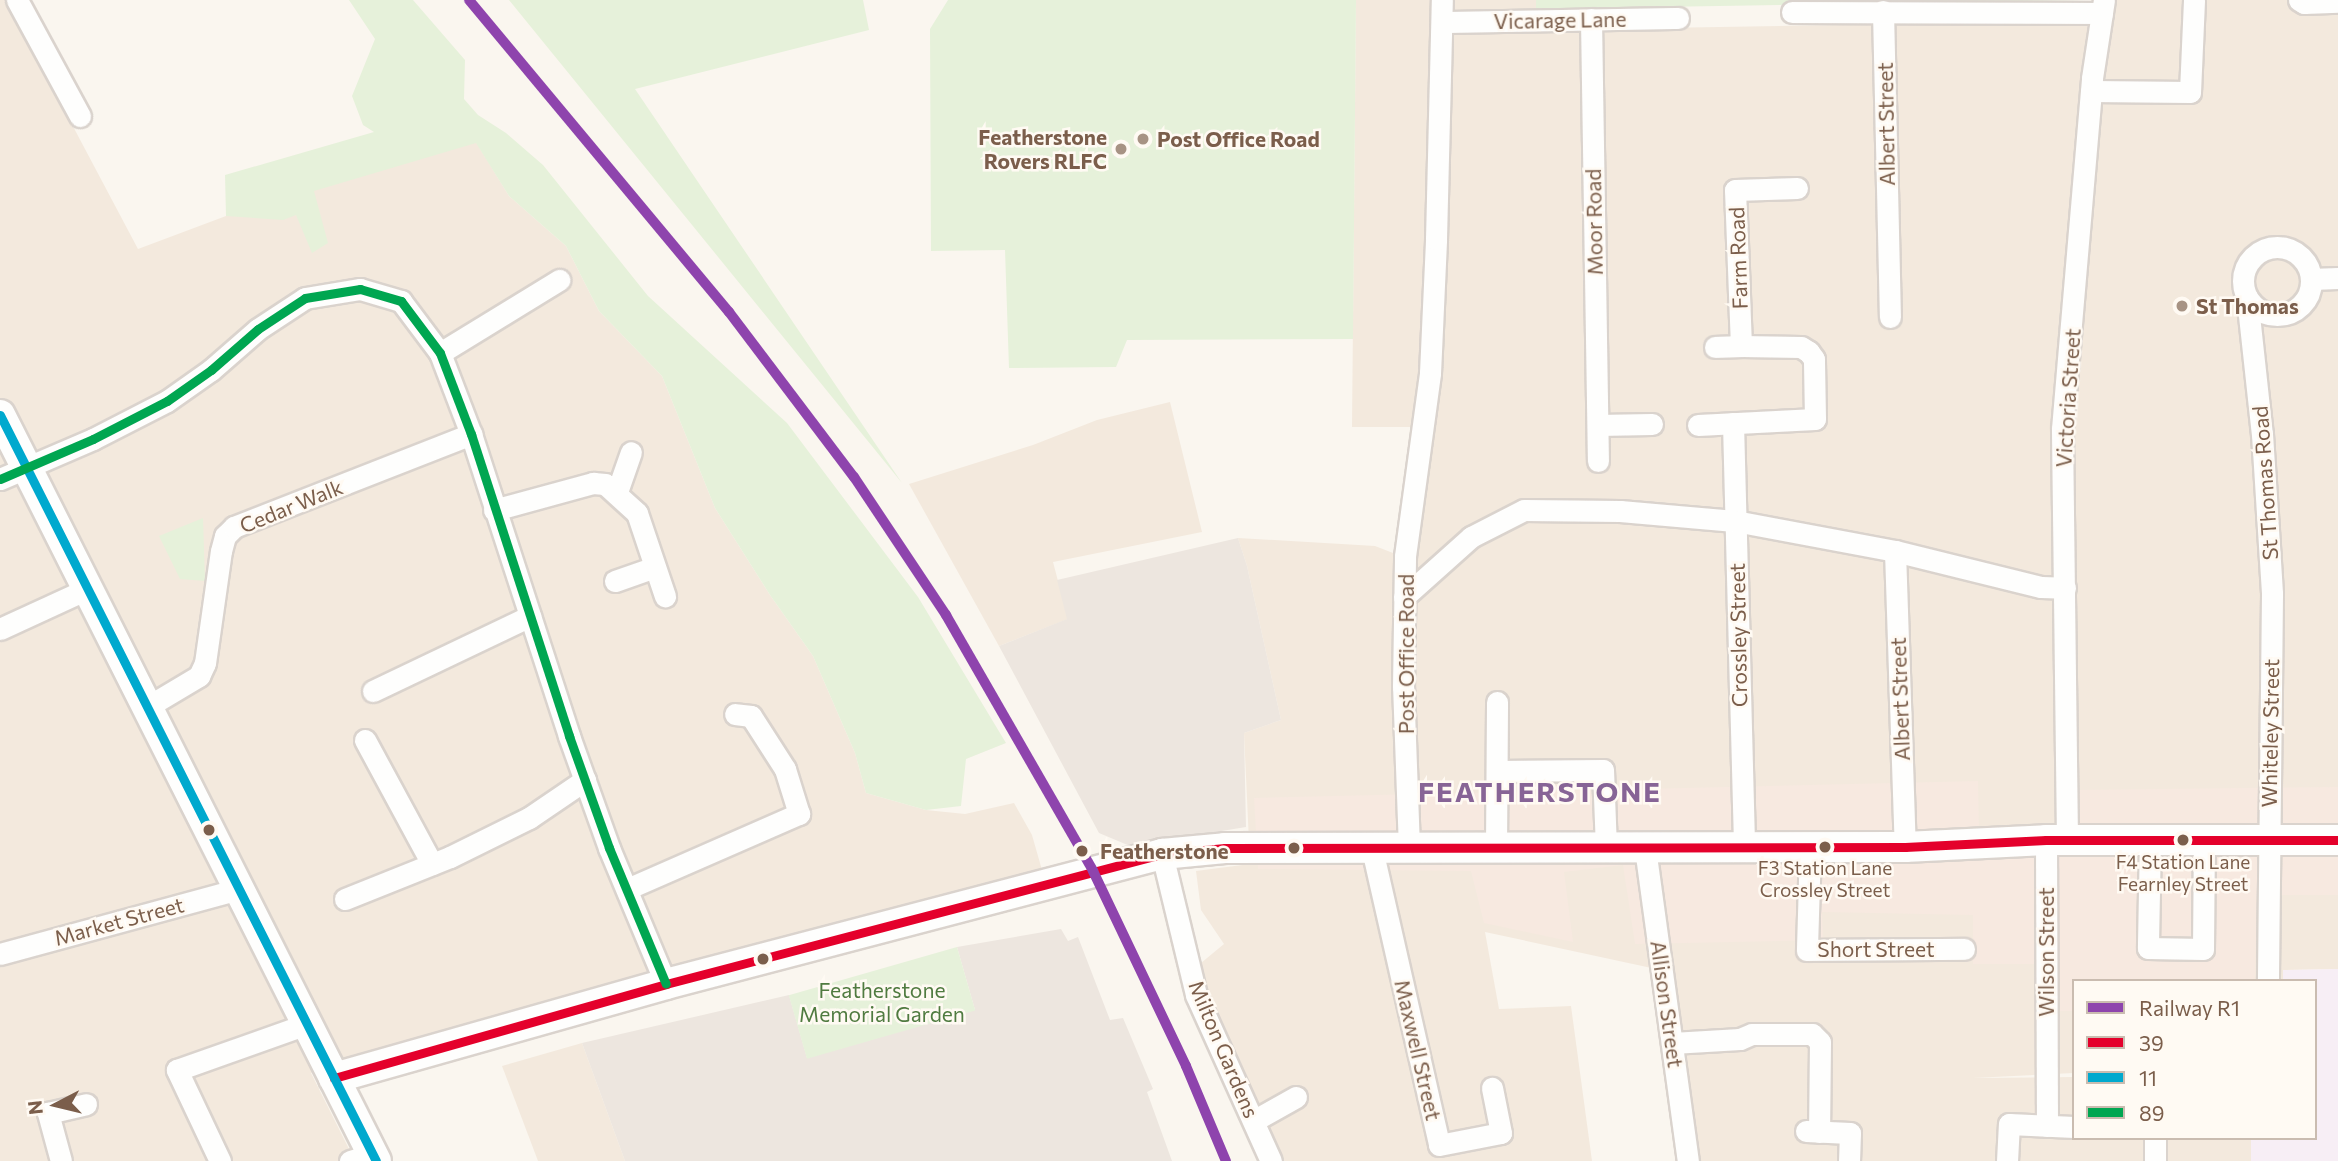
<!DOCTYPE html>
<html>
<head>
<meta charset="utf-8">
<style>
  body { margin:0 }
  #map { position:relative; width:2338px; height:1161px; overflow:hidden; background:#faf6ef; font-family:Commissioner,sans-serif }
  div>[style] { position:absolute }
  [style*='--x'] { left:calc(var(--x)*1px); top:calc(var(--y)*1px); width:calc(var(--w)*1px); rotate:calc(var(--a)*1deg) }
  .residential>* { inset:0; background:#f3e9dd }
  .commercial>* { inset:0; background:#f7e9e0 }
  .industrial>* { inset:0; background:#ede6df }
  .education>* { inset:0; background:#f7eef5 }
  .green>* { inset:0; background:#e6f1da; transform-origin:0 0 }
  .roads { filter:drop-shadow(2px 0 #dad3cd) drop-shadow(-2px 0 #dad3cd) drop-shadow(0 2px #dad3cd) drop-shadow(0 -2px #dad3cd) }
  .street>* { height:21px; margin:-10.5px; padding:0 10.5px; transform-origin:10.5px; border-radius:10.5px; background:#fefefd }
  .street>.ring { margin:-10.5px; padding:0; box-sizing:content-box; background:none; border:21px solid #fefefd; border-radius:50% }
  .secondary>* { height:30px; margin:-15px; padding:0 15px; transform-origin:15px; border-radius:15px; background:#fefefd }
  .bus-1>* { height:9px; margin:-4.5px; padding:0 4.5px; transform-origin:4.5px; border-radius:4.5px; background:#e4002b }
  .bus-2>* { height:9px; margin:-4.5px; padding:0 4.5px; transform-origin:4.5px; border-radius:4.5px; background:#00a9ce }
  .bus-3>* { height:9px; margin:-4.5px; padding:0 4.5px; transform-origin:4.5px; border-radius:4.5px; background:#00a651 }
  .rail-1>* { height:10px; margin:-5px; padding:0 5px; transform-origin:5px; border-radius:5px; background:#8e44ad }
  .dots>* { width:19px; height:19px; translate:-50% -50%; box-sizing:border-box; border:4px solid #fffaf3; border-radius:50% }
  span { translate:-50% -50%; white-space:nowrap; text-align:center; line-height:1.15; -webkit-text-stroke:5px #fffaf3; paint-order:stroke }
  .bus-label { font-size:19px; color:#7b5e4b }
  .street-label { font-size:21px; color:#7b5e4b }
  .poi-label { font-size:21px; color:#7b5e4b; font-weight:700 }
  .right { translate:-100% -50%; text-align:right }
  .left { translate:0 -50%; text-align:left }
  .stop-label { font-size:21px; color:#7b5e4b; font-weight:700 }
  .park-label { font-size:21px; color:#507b40 }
  .district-label { font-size:28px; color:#876496; font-weight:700; letter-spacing:2px }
  .legend { position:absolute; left:2072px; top:979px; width:245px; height:161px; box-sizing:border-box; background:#fffaf3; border:2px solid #cabcb0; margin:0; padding:9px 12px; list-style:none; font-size:21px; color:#7b5e4b }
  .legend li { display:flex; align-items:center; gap:14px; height:35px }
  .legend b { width:35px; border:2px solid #cabcb0 }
  .north { position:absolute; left:21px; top:1070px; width:70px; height:70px; -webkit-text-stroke:5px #fffaf3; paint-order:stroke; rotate:263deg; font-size:19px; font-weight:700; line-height:28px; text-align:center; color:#7b5e4b }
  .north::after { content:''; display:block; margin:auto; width:24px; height:32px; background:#7b5e4b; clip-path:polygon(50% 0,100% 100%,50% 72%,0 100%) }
</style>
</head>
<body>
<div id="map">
  <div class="residential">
    <div style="clip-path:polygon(0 0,6px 0,138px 249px,226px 216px,476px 142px,509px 196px,566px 246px,599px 311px,662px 376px,715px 508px,770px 595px,813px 656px,855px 753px,866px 793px,926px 810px,965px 814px,1014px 803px,1032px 835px,1042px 870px,311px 1073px,355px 1161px,0 1161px)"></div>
    <div style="clip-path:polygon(1356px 0,1536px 0,1537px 30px,2088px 21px,2097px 0,2338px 0,2338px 969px,2283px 970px,2283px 981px,2074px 981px,2074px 1073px,1973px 1078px,2074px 1077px,2074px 1138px,2251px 1138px,2251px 1161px,1691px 1161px,1670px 972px,1485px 932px,1499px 1009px,1571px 1006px,1592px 1161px,1280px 1161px,1213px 1010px,1201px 963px,1224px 944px,1201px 910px,1196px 871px,1250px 864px,1244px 733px,1281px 720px,1247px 566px,1238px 538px,1375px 546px,1411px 560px,1428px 427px,1352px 427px)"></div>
    <div style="clip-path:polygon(1170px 402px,1202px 532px,1053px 562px,1068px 619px,999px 646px,909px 484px,1033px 445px,1097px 420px)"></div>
    <div style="clip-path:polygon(582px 1043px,625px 1161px,538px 1161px,502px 1066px)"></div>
  </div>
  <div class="commercial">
    <div style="clip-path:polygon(1978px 781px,1979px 830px,2074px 826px,2075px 790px,2338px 787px,2338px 895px,2257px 895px,2255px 981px,2074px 981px,2074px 1011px,2060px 1011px,2059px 964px,1973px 964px,1973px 915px,1822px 912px,1823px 940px,1635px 944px,1623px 865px,1564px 872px,1573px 942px,1484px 923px,1471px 871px,1258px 869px,1254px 798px)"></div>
  </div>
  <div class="industrial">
    <div style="clip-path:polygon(1238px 538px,1247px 566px,1281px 720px,1244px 733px,1246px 827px,1130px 846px,1099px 833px,999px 646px,1067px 619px,1057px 580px)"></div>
    <div style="clip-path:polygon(1061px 929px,1068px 941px,1078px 937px,1110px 1020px,1123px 1018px,1153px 1089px,1147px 1092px,1172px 1161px,625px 1161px,582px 1043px,789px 995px,807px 1058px,975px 1010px,957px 947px)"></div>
  </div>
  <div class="education">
    <div style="clip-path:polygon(2338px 969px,2338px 1161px,2251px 1161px,2251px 1138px,2315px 1138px,2315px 981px,2283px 981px,2283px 970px)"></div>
  </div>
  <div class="green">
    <div style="clip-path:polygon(349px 0,413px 0,465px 60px,464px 99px,478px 115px,506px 133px,543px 165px,648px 296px,787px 423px,918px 597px,1006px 743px,966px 759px,961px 806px,926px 810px,866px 793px,855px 753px,813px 656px,770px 595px,715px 508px,662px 376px,599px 311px,566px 246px,509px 196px,476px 143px,314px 191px,328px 243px,312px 253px,296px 215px,283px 220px,226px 216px,225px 175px,374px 132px,363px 125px,352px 96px,375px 39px)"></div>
    <div style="clip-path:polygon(509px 0,863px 0,869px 30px,635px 89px,902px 483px)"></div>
    <div style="clip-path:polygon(948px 0,1356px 0,1353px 339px,1127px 340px,1116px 367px,1009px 368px,1005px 250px,931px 251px,930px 29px)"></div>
    <div style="clip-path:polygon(1536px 0,2083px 0,1536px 9px)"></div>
    <div style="clip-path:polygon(203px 518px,205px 581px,180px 579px,159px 536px)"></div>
    <div style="left:957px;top:947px;width:66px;height:175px;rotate:74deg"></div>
  </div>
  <div class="roads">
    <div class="street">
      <div style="--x:17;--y:0;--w:132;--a:61.5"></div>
      <div style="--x:2299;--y:0;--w:6;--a:31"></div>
      <div style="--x:2304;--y:3;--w:34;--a:-2"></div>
      <div style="--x:1883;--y:11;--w:306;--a:88.7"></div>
      <div style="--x:1792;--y:12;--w:310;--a:0.2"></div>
      <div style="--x:1591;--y:19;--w:442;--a:89.1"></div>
      <div style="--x:1443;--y:22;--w:235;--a:-1"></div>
      <div style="--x:2091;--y:91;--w:99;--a:0.6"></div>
      <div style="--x:2190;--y:92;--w:92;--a:-87.5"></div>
      <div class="ring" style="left:2243px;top:247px;width:47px;height:47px"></div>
      <div style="--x:2311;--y:279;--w:27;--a:-2"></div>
      <div style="--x:2247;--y:297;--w:138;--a:83.8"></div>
      <div style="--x:2262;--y:434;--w:160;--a:86.4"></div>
      <div style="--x:2272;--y:594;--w:387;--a:90.6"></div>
      <div style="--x:1715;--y:347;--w:26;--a:-2"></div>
      <div style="--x:440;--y:353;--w:140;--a:-31.5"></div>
      <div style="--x:1733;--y:423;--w:424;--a:88.5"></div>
      <div style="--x:1598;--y:425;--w:54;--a:-1.1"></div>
      <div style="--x:1698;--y:425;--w:117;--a:-2.9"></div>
      <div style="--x:1815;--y:419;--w:60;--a:-91"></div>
      <div style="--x:1814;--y:359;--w:9;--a:-126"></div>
      <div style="--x:1809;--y:352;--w:9;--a:-148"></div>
      <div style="--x:1801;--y:347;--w:60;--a:-179"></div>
      <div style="--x:1741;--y:346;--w:156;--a:-92.2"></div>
      <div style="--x:1735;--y:190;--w:62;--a:-1.8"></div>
      <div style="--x:0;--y:479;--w:101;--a:-23.3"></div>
      <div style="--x:93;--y:439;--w:83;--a:-27.2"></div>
      <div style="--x:167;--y:401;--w:54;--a:-35.2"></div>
      <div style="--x:211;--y:370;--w:62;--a:-41.1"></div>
      <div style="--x:258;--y:329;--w:56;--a:-33.4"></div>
      <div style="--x:305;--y:298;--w:56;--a:-9.3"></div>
      <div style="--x:360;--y:289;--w:43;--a:16.3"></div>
      <div style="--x:401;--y:301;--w:65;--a:53.1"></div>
      <div style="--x:440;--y:353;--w:87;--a:69.1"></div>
      <div style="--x:471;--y:434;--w:318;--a:72"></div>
      <div style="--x:569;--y:736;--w:119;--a:70.3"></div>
      <div style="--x:609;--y:848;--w:147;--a:67.3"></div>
      <div style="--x:617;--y:492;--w:42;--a:-70.7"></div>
      <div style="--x:494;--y:510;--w:103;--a:-15.3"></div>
      <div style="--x:593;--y:483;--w:12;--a:5"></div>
      <div style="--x:605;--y:484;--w:43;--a:42.2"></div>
      <div style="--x:637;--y:513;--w:88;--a:71.4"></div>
      <div style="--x:1895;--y:551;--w:296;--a:88.1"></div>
      <div style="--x:615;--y:581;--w:42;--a:-19.3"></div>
      <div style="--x:1404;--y:597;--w:90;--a:-41.8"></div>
      <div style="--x:1471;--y:537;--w:59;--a:-27"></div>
      <div style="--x:1524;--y:510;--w:96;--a:0.6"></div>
      <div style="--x:1620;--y:511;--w:115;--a:5"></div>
      <div style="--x:1735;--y:521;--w:163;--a:10.6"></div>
      <div style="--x:1895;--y:551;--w:150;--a:13.9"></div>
      <div style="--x:2041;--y:587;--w:24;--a:2"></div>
      <div style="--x:0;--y:629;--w:96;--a:-24.7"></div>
      <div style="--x:373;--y:691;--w:174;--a:-25.5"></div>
      <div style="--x:147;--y:707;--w:61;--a:-30.8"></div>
      <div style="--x:199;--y:676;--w:14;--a:-65"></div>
      <div style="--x:205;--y:663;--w:113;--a:-81.9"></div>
      <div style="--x:221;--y:551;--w:16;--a:-75"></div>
      <div style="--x:225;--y:536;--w:13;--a:-45"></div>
      <div style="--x:234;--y:527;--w:255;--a:-21.4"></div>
      <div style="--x:365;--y:740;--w:141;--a:61.6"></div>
      <div style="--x:1497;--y:771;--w:106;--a:-0.5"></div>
      <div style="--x:1603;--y:770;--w:78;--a:87.8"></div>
      <div style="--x:2150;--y:839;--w:109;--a:91.1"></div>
      <div style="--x:2148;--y:948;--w:55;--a:1"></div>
      <div style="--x:2203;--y:949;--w:109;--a:-89.5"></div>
      <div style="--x:2046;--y:840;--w:286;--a:89.8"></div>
      <div style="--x:2067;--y:840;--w:411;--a:-90.7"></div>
      <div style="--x:2062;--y:429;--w:352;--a:-85.1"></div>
      <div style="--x:2092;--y:78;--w:79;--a:-81.3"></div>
      <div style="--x:1810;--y:847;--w:103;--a:91.7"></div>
      <div style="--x:1807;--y:950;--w:157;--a:-0.4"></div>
      <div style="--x:1409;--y:848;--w:161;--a:-92.1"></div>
      <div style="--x:1403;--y:687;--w:131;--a:-89.1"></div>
      <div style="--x:1405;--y:556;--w:185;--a:-82.2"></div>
      <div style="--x:1430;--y:373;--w:134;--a:-87.4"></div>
      <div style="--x:1436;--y:239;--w:239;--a:-88.6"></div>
      <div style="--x:1645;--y:848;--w:316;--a:82.2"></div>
      <div style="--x:1372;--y:849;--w:303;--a:77.2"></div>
      <div style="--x:1439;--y:1145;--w:63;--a:-11"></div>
      <div style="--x:1501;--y:1133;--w:46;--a:-101.3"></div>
      <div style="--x:1496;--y:849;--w:147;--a:-89.6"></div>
      <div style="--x:1162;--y:854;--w:145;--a:76.4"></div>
      <div style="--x:1196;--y:995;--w:182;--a:65.7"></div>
      <div style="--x:627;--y:889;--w:188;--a:-23.6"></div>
      <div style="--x:799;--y:814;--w:47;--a:-107.3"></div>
      <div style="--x:785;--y:769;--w:63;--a:-122.7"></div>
      <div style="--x:751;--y:716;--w:16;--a:-173"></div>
      <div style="--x:345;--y:899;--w:113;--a:-21.8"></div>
      <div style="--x:450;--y:857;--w:88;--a:-26.3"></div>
      <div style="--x:529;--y:818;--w:68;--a:-34.2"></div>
      <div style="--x:0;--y:954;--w:248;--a:-15.2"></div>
      <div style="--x:1672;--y:1043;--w:68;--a:-3.4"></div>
      <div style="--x:1740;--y:1039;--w:13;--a:-23"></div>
      <div style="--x:1752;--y:1034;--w:60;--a:0"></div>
      <div style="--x:1812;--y:1034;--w:11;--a:45"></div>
      <div style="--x:1820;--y:1042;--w:90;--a:90.6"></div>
      <div style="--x:1255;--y:1120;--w:47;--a:-29.3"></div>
      <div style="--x:1806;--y:1131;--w:44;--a:2.6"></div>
      <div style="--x:1850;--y:1133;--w:28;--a:92"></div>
      <div style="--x:61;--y:1161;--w:50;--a:-105.2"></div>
      <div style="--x:48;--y:1113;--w:39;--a:-13"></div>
      <div style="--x:220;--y:1161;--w:101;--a:-115.3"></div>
      <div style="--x:177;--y:1070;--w:138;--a:-19.5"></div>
      <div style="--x:350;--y:1161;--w:24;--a:-17"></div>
      <div style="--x:2007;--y:1161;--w:37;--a:-87"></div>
      <div style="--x:2009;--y:1124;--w:65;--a:2.6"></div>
      <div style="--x:2155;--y:1161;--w:23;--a:-90"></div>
    </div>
    <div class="secondary">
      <div style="--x:0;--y:415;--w:835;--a:63.25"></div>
      <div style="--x:334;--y:1078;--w:345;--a:-15.8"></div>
      <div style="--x:666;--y:984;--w:513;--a:-14.69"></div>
      <div style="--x:1162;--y:854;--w:63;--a:-5.4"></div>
      <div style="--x:1225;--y:848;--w:680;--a:-0.08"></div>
      <div style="--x:1905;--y:847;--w:141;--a:-2.8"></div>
      <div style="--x:2046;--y:840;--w:292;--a:0"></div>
    </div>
  </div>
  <div class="bus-1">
    <div style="--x:334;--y:1078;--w:345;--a:-15.8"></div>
    <div style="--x:666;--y:984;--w:513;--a:-14.69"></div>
    <div style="--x:1162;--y:854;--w:63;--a:-5.4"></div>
    <div style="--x:1225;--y:848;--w:680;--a:-0.08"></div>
    <div style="--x:1905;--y:847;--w:141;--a:-2.8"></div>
    <div style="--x:2046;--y:840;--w:292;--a:0"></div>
  </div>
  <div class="bus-2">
    <div style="--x:0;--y:415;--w:835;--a:63.25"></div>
  </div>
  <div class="bus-3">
    <div style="--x:0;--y:479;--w:101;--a:-23.3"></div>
    <div style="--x:93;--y:439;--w:83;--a:-27.2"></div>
    <div style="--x:167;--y:401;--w:54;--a:-35.2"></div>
    <div style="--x:211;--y:370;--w:62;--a:-41.1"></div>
    <div style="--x:258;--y:329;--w:56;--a:-33.4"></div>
    <div style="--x:305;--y:298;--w:56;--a:-9.3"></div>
    <div style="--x:360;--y:289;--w:43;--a:16.3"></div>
    <div style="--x:401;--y:301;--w:65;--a:53.1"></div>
    <div style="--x:440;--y:353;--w:87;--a:69.1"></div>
    <div style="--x:471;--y:434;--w:318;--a:72"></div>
    <div style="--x:569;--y:736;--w:119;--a:70.3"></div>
    <div style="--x:609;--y:848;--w:147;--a:67.3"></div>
  </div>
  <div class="rail-1">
    <div style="--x:469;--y:0;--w:406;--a:50.2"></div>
    <div style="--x:729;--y:312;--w:207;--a:52.9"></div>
    <div style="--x:854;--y:477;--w:166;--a:56.3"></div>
    <div style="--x:946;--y:615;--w:295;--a:60.1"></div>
    <div style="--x:1093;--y:871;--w:216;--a:64.5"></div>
    <div style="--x:1186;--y:1066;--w:103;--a:67.2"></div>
  </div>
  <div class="dots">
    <div style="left:1143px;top:139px;background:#a79384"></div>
    <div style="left:1121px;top:149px;background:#a79384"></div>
    <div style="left:2182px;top:306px;background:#a79384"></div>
    <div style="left:209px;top:830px;background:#7b5e4b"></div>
    <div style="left:2183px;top:840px;background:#7b5e4b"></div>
    <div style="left:1825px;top:847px;background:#7b5e4b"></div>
    <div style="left:1294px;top:848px;background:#7b5e4b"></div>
    <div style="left:1082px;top:851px;background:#7b5e4b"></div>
    <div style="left:763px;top:959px;background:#7b5e4b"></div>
  </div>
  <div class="bus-label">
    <span style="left:2183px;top:873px">F4 Station Lane<br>Fearnley Street</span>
    <span style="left:1825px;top:879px">F3 Station Lane<br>Crossley Street</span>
  </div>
  <div class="street-label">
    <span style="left:1560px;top:20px;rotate:-1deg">Vicarage Lane</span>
    <span style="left:1886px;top:124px;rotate:-91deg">Albert Street</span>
    <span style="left:1594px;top:222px;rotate:-91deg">Moor Road</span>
    <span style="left:1738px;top:258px;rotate:-92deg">Farm Road</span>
    <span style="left:2068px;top:398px;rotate:-86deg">Victoria Street</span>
    <span style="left:2265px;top:483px;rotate:-94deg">St Thomas Road</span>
    <span style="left:291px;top:506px;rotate:-22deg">Cedar Walk</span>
    <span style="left:1738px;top:635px;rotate:-91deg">Crossley Street</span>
    <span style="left:1406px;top:654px;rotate:-90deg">Post Office Road</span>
    <span style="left:1900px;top:699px;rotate:-92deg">Albert Street</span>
    <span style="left:2270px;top:733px;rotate:-89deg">Whiteley Street</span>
    <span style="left:119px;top:921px;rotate:-15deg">Market Street</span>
    <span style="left:1876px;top:949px">Short Street</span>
    <span style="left:2046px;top:952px;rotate:-90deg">Wilson Street</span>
    <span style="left:1667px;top:1004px;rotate:82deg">Allison Street</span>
    <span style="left:1224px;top:1049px;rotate:67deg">Milton Gardens</span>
    <span style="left:1418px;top:1050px;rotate:77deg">Maxwell Street</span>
  </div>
  <div class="poi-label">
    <span class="right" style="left:1107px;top:149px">Featherstone<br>Rovers RLFC</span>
    <span class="left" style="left:1157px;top:139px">Post Office Road</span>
    <span class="left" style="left:2196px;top:306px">St Thomas</span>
  </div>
  <div class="stop-label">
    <span class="left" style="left:1100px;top:851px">Featherstone</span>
  </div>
  <div class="park-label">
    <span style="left:882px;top:1002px">Featherstone<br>Memorial Garden</span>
  </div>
  <div class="district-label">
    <span style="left:1540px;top:791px">FEATHERSTONE</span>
  </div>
  <ul class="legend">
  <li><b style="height:9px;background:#8e44ad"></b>Railway R1</li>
  <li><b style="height:9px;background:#e4002b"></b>39</li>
  <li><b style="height:9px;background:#00a9ce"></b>11</li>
  <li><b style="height:9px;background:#00a651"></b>89</li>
  </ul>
  <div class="north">N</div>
</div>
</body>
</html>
